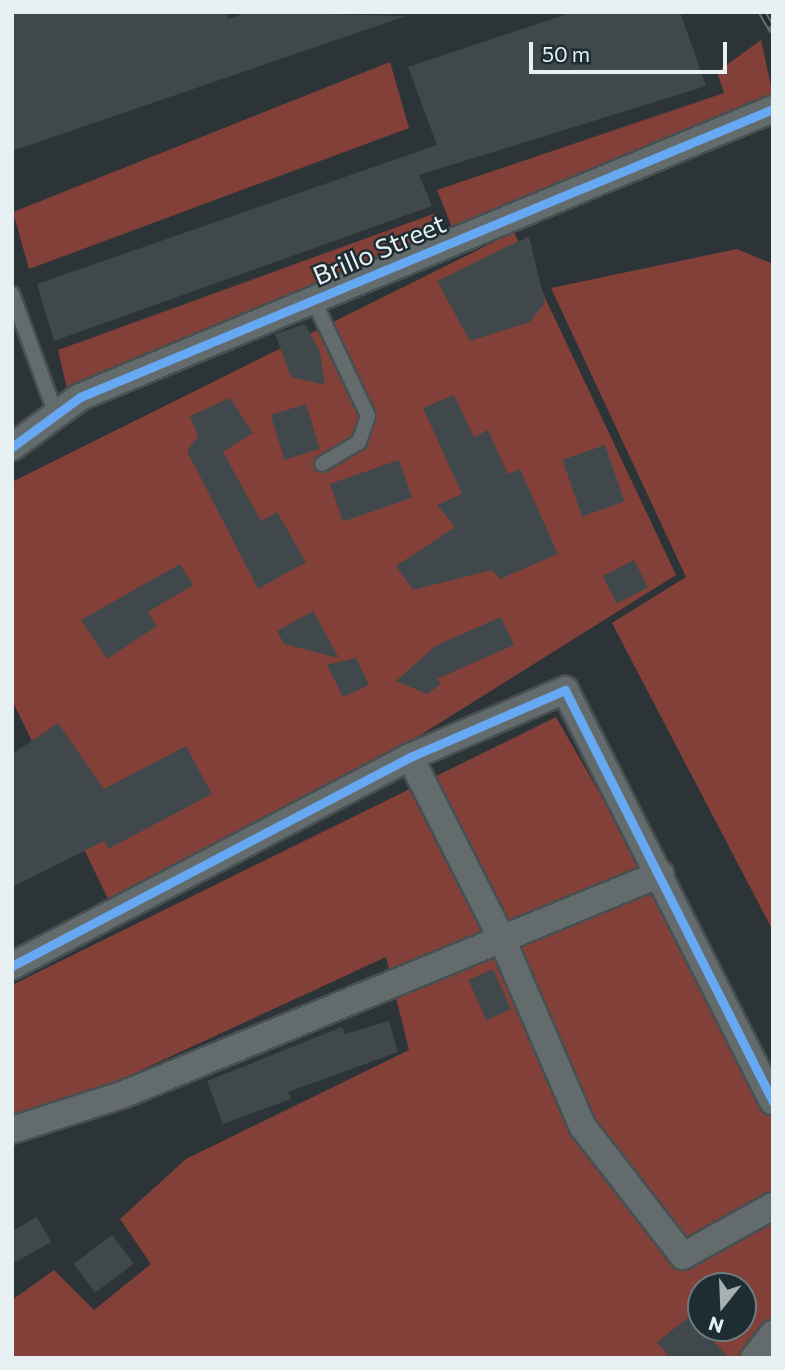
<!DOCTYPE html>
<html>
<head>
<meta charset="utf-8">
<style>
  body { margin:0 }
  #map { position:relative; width:785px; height:1370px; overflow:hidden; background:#2c3437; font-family:Commissioner,sans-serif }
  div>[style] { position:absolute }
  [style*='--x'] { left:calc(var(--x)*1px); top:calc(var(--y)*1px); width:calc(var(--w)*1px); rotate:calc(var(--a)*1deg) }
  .green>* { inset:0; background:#834039 }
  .building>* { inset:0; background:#41484b; transform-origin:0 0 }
  .roads { filter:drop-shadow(2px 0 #484f51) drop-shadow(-2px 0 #484f51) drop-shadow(0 2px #484f51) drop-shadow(0 -2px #484f51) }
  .service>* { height:14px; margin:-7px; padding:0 7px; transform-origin:7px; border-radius:7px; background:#646b6d }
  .minor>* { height:26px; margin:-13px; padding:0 13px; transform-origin:13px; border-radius:13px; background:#646b6d }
  .rail>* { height:8px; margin-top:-4px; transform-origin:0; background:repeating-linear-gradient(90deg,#1d2d32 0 16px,#666c6e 0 32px); box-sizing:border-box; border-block:2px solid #666c6e }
  .cycleway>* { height:9px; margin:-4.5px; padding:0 4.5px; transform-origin:4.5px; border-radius:4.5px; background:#66a8f1 }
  span { translate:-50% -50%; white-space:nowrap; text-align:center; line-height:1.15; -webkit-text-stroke:5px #1d2d32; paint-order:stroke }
  .street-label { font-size:26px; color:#e7f1f4 }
  .frame { position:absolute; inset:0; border:14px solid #e7f1f4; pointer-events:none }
  .north { position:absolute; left:687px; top:1272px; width:70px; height:70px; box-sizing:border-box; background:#1d2d32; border:2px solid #6e7b80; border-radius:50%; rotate:198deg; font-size:19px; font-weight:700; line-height:28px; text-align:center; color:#e7f1f4 }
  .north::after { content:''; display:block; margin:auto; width:24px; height:32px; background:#a6afb2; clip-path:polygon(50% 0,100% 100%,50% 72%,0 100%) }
  .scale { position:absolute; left:529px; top:42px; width:198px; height:32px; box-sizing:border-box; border:4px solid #e7f1f4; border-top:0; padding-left:9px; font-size:21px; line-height:24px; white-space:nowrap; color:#e7f1f4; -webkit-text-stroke:5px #1d2d32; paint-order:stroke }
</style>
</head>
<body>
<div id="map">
  <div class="green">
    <div style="clip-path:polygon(761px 40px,773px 95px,455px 235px,437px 190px,724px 93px,717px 72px)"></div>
    <div style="clip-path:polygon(390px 62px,409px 128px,29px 269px,13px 212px)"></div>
    <div style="clip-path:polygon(436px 213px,446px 236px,68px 393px,58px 350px)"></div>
    <div style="clip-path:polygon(514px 232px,676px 575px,390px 754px,109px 901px,12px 700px,12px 482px)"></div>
    <div style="clip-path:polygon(737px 249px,773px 264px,773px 931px,612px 623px,686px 577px,551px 288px)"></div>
    <div style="clip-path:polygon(evenodd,556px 717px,773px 1096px,773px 1316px,740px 1358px,12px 1358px,12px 1300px,54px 1270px,94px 1310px,151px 1264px,120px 1219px,186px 1159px,409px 1050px,386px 957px,122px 1079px,12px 1116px,12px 985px,556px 717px,701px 1286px,743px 1286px,743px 1328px,701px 1328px,701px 1286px)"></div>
  </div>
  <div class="building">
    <div style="clip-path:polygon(12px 12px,227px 12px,228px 19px,248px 12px,406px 16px,12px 151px)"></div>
    <div style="clip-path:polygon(573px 12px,680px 12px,706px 86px,419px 175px,432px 206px,54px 341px,37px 284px,437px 145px,408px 67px)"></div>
    <div style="clip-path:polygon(529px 236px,545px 303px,530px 322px,470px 341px,437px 281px)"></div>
    <div style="clip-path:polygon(305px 324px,320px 352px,325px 385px,291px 377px,275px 334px)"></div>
    <div style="clip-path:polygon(454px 395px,474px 437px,488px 430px,508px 474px,520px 469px,558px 554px,500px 579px,492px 570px,413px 590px,396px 566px,455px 527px,437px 505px,462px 494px,423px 408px)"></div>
    <div style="clip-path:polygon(230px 398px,253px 433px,223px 452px,261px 521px,277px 512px,306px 562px,258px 589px,187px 451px,198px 436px,190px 416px)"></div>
    <div style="left:306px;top:404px;width:47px;height:37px;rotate:73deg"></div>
    <div style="left:605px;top:445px;width:60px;height:45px;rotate:71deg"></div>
    <div style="left:399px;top:460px;width:40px;height:73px;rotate:71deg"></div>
    <div style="left:634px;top:560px;width:31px;height:35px;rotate:63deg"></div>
    <div style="clip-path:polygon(180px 564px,193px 585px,148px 612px,157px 626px,107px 659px,81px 620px)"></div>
    <div style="clip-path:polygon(313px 611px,339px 658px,284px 644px,277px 631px)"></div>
    <div style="clip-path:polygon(501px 617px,514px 645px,437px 679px,441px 684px,427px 694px,396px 681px,435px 646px)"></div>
    <div style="clip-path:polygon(356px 658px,369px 685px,343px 697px,327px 665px)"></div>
    <div style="clip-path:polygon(58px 723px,104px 789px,186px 746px,212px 794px,108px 849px,104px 841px,12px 887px,12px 754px)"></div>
    <div style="left:493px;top:969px;width:44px;height:27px;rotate:66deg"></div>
    <div style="clip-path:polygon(389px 1021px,398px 1052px,288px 1092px,291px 1099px,223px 1124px,207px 1081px,342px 1027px,345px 1034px)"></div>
    <div style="clip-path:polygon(37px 1217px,51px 1242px,12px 1264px,12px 1231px)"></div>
    <div style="left:112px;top:1235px;width:36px;height:48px;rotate:53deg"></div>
    <div style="clip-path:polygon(694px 1313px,701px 1328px,729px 1358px,670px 1358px,657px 1342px)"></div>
  </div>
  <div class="roads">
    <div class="service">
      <div style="--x:12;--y:294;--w:129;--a:70"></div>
      <div style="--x:313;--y:299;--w:129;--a:64.8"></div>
      <div style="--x:368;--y:416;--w:28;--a:109"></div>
      <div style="--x:359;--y:442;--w:43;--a:149.3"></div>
    </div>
    <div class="minor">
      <div style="--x:12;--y:447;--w:84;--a:-36.3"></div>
      <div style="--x:80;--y:397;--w:750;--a:-22.57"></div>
      <div style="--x:410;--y:757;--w:202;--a:63.2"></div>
      <div style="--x:501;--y:937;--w:207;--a:66.7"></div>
      <div style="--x:583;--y:1127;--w:163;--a:52.2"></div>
      <div style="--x:683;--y:1256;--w:103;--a:-29.1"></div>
      <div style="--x:12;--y:966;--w:450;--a:-27.7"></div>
      <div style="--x:410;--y:757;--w:169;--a:-23.4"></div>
      <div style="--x:565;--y:690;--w:461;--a:63.2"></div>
      <div style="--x:12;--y:1130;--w:115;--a:-17.7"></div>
      <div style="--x:122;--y:1095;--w:582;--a:-22.33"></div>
      <div style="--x:754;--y:1358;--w:31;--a:-52"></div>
    </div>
  </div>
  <div class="rail">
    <div style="--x:762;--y:12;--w:22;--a:60"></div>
  </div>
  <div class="cycleway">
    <div style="--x:12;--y:447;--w:84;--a:-36.3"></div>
    <div style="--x:80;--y:397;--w:750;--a:-22.57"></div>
    <div style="--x:12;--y:966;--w:450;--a:-27.7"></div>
    <div style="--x:410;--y:757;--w:169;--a:-23.4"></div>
    <div style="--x:565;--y:690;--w:461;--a:63.2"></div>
  </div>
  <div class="street-label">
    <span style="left:379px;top:249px;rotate:-23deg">Brillo Street</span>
  </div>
  <div class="frame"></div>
  <div class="north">N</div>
  <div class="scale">50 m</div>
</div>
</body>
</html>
